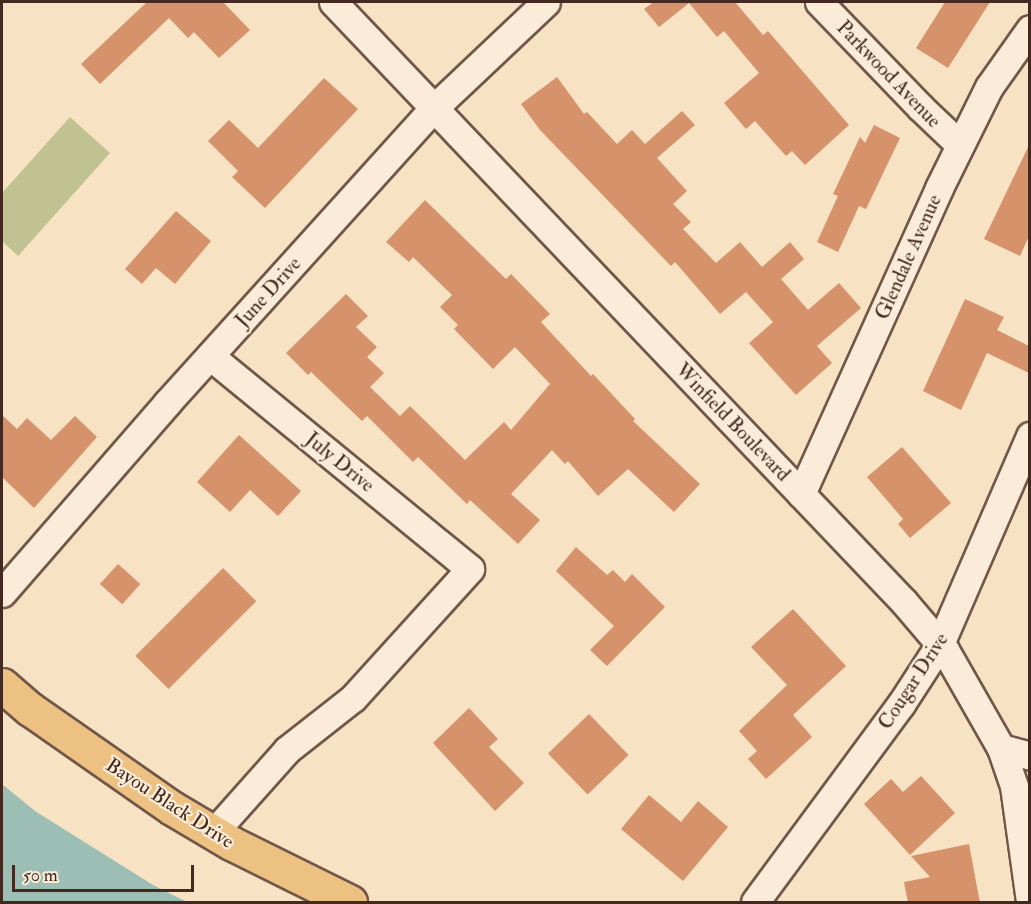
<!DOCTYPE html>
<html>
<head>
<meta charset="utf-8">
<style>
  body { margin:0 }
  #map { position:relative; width:1031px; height:904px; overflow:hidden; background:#f7e2c3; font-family:"IM FELL Double Pica",serif }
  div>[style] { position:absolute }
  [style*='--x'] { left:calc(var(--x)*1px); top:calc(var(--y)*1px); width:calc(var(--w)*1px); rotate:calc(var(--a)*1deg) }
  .green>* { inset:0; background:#c1c291 }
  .water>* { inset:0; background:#9dbeb4 }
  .building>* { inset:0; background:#d5926b; transform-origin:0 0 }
  .roads { filter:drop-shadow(2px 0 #705748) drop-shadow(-2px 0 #705748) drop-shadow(0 2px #705748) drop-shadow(0 -2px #705748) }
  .minor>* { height:27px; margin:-13.5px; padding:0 13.5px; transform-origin:13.5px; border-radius:13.5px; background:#faecd8 }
  .major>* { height:33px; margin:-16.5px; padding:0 16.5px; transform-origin:16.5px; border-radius:16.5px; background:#ecc182 }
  span { translate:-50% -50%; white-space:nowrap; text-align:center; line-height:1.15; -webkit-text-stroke:4.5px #faecd8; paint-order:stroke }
  .street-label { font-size:20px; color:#43291f }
  .frame { position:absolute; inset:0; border:3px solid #43291f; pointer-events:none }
  .scale { position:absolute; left:12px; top:865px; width:182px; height:27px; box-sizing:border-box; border:3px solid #43291f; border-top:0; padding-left:8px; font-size:18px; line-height:21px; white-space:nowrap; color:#43291f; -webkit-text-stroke:4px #faecd8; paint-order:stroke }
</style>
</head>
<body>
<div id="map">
  <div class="green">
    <div style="clip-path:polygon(70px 117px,110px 153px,18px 256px,2px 241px,2px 193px)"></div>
  </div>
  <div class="water">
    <div style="clip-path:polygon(2px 784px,35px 811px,153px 885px,187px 902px,2px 902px)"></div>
  </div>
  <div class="building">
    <div style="clip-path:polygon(147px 2px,223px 2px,250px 30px,219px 58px,194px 32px,188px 38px,169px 18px,100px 84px,81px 64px)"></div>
    <div style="clip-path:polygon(654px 2px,735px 2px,763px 35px,768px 31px,849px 125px,805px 165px,792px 151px,786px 156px,755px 121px,746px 129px,724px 103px,759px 73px,724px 31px,717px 37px,689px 3px,659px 27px,644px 9px)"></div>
    <div style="clip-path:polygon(945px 2px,990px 2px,948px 68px,916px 48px)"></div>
    <div style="clip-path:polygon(557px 77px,584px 114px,587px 112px,617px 144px,632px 130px,645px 144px,682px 111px,695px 125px,657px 158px,687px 191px,673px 204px,691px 222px,683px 229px,716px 263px,740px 242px,762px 267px,790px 242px,804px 259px,781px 279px,808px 310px,839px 283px,861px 308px,817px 346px,832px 363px,796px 395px,749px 343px,773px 322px,746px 292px,720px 314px,675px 262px,671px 266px,540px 130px,521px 104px)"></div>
    <div style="clip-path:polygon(324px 78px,358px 109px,265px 208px,232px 177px,238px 171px,208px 141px,229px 120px,258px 148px)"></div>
    <div style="clip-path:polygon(874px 125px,900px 138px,866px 209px,859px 206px,838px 252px,817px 242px,838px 196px,833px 194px,860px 137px,865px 143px)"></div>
    <div style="clip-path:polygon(1029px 145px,1029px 236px,1020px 256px,984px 239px)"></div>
    <div style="clip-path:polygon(425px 200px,506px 279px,511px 274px,550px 314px,541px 322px,591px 376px,593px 374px,635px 419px,633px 421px,700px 484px,674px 512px,628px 469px,598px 496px,568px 461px,565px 464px,552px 450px,511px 494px,540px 520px,518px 544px,470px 500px,467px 504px,418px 457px,413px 462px,367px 416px,362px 421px,311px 372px,308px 375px,286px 353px,346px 294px,368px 316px,356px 327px,377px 347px,367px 357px,384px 373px,370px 387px,400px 416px,410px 406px,465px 460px,504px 422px,511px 430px,550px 384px,515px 347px,493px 369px,454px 329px,458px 325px,440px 307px,452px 295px,413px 257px,409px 262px,386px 242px)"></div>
    <div style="clip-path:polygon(176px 211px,211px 241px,175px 284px,156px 268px,142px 284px,125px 269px)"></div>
    <div style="clip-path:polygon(965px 299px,1004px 317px,997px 330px,1029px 346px,1029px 373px,987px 353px,961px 410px,923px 391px)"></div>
    <div style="clip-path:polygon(2px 415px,17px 429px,27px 418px,51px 440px,75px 416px,97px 437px,34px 508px,2px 477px)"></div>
    <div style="clip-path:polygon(239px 435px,301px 491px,278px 516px,250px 490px,230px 512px,197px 482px)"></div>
    <div style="clip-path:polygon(902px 447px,951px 503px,910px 538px,898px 524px,903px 519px,867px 477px)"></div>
    <div style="clip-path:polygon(576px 547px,607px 575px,613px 570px,625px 582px,632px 574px,665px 607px,607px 666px,590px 650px,614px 626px,556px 571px)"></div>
    <div style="left:118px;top:564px;width:30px;height:27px;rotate:42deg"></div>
    <div style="left:223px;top:568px;width:47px;height:124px;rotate:45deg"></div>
    <div style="clip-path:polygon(793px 609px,846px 666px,793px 715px,812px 737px,766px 779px,748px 759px,757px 751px,739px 731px,787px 685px,751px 647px)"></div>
    <div style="clip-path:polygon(469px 708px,498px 739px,489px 747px,524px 783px,495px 811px,433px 743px)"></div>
    <div style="left:589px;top:714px;width:57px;height:57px;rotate:46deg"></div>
    <div style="clip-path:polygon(921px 776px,955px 813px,910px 855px,864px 804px,891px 779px,903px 792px)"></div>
    <div style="clip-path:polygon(649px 795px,681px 822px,698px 801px,728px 827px,683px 881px,621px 829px)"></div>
    <div style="clip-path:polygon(969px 844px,980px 903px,908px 903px,904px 882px,930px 877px,911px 856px)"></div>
  </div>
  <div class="roads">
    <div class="minor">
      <div style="--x:333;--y:2;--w:828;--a:46.42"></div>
      <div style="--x:904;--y:602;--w:63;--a:49.5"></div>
      <div style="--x:945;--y:650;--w:113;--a:60.3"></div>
      <div style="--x:1001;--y:748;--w:40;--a:71.1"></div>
      <div style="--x:1014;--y:786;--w:116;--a:82.1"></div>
      <div style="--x:819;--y:2;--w:146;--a:46.1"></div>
      <div style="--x:920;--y:107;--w:55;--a:43.5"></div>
      <div style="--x:210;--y:356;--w:336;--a:39.3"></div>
      <div style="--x:470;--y:569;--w:174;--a:132.2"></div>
      <div style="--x:353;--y:698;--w:84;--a:141.8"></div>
      <div style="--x:287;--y:750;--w:111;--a:131.7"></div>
      <div style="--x:801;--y:494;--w:336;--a:-65.7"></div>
      <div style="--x:939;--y:188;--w:113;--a:-63.7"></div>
      <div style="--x:989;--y:87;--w:71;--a:-54.7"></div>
      <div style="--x:2;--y:593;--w:252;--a:-49"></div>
      <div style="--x:167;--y:403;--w:398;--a:-47.9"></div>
      <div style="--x:434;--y:108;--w:154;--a:-43.4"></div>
      <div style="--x:1001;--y:748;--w:30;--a:15"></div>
      <div style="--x:755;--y:902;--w:246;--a:-53.6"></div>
      <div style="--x:901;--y:704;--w:72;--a:-57"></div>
      <div style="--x:940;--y:644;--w:227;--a:-66.6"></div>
    </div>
    <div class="major">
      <div style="--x:2;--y:685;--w:37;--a:41"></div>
      <div style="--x:30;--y:709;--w:173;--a:34.9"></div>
      <div style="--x:172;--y:808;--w:69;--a:30.7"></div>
      <div style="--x:231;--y:843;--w:133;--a:26.4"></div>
    </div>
  </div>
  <div class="street-label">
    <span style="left:889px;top:74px;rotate:46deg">Parkwood Avenue</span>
    <span style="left:908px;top:257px;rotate:-66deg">Glendale Avenue</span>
    <span style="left:268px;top:292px;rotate:-48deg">June Drive</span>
    <span style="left:733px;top:422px;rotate:46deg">Winfield Boulevard</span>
    <span style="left:340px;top:462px;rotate:39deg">July Drive</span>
    <span style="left:913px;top:681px;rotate:-57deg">Cougar Drive</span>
    <span style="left:170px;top:803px;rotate:33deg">Bayou Black Drive</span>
  </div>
  <div class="frame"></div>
  <div class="scale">50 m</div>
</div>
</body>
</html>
